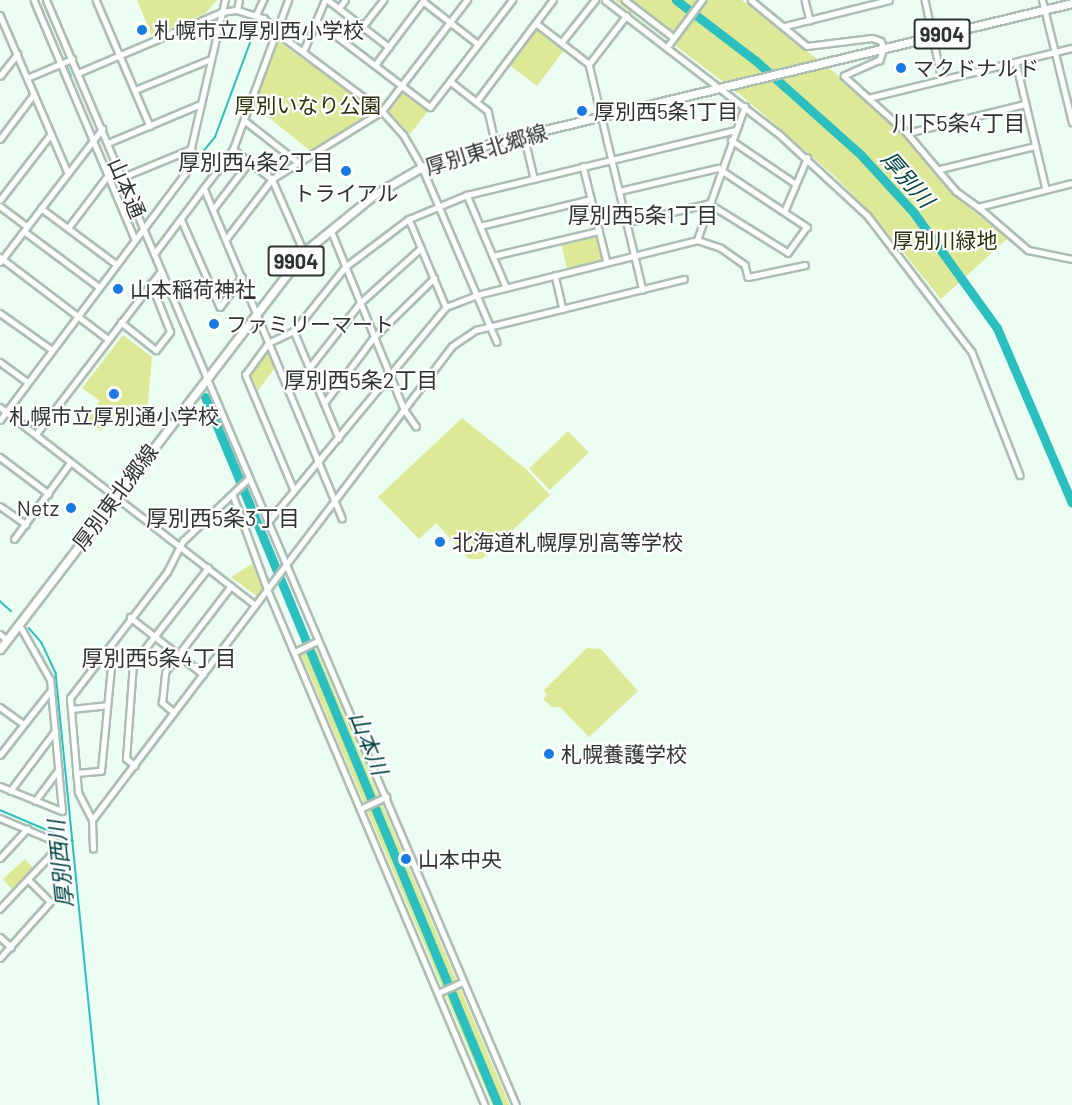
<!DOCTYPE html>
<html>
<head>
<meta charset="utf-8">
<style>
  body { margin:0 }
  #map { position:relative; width:1072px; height:1105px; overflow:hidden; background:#ecfef2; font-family:Barlow,"Noto Sans JP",sans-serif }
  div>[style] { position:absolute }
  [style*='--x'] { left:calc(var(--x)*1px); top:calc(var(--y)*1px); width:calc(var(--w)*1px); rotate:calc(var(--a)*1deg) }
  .green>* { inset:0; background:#dde997; transform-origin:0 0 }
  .stream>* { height:1.5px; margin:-0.75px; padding:0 0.75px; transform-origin:0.75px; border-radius:0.75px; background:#2bbfbf }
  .river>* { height:9px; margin:-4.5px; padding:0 4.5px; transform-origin:4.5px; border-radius:4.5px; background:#2bbfbf }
  .roads { filter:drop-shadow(2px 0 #acbeb2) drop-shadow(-2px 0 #acbeb2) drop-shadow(0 2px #acbeb2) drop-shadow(0 -2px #acbeb2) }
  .minor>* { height:4.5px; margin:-2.25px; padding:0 2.25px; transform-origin:2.25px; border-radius:2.25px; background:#fff }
  .tertiary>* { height:5px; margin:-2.5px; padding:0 2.5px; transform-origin:2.5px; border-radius:2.5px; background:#fff }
  .primary>* { height:7px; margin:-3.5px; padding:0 3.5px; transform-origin:3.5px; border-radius:3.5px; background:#fff }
  .dots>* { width:16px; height:16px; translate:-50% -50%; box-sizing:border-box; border:3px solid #fff; border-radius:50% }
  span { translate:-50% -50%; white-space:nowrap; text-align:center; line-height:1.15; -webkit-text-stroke:4.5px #fff; paint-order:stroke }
  .shield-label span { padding:2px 4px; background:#fff; border:2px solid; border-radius:4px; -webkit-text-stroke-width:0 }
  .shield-label { font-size:20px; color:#2d342f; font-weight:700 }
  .poi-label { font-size:21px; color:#2d342f }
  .left { translate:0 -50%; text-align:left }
  .right { translate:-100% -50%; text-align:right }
  .park-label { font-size:21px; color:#2d310a }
  .street-label { font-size:21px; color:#2d342f }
  .neighbourhood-label { font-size:22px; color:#2d342f }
  .water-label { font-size:22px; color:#004141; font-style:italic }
</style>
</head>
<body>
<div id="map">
  <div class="green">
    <div style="clip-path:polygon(137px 0,217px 0,206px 13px,152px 36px)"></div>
    <div style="clip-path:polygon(615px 0,742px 0,849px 84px,935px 165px,963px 203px,1008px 238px,941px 299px,873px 215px,832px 174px,742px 96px)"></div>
    <div style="clip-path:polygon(539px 30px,565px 49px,537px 86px,508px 64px,533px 32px)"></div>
    <div style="clip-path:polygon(278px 41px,375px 111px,374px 115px,312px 152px,254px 106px)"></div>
    <div style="clip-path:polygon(403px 91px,429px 110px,410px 134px,389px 111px)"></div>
    <div style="left:598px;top:234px;width:28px;height:38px;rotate:77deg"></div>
    <div style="clip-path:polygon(123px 335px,152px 357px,146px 425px,120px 408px,101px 431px,86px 418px,100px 401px,82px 388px)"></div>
    <div style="clip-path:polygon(269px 350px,276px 366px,258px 391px,251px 374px)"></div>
    <div style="clip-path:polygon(462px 418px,526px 469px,550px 495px,482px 559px,469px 559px,436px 523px,419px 539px,378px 497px)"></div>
    <div style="left:568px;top:431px;width:30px;height:54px;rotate:46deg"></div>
    <div style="clip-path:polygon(255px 562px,266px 586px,258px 597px,231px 577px)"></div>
    <div style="clip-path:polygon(587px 648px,601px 649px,638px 691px,589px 737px,560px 707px,552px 707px,543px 699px,547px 695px,544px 690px)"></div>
    <div style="left:316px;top:649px;width:496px;height:16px;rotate:67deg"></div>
    <div style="left:25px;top:859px;width:13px;height:30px;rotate:48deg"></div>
  </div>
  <div class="stream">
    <div style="--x:262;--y:12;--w:13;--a:-63"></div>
    <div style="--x:68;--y:68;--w:8;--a:67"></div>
    <div style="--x:198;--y:158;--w:27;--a:-51"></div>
    <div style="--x:215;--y:137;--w:126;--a:-69.6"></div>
    <div style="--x:0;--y:601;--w:15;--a:42"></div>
    <div style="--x:29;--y:628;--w:20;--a:49"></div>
    <div style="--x:42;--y:643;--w:33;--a:65"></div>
    <div style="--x:56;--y:673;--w:434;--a:84.3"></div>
    <div style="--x:0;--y:810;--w:79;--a:23"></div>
  </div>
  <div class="river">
    <div style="--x:676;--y:0;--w:101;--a:37.3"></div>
    <div style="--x:756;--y:61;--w:141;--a:41.8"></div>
    <div style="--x:861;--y:155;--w:79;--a:47.6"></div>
    <div style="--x:914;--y:213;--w:142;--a:54.2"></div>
    <div style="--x:997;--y:328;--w:190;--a:66.8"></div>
    <div style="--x:205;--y:397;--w:766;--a:67.52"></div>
  </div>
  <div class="roads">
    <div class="minor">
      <div style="--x:34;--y:0;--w:259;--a:67.1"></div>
      <div style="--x:96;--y:0;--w:137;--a:66.8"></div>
      <div style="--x:328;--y:0;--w:77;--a:37.6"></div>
      <div style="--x:605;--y:0;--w:218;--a:37.6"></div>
      <div style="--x:778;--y:133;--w:122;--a:42.7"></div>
      <div style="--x:868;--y:216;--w:171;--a:52.6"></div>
      <div style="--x:972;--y:352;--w:132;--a:68.7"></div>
      <div style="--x:625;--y:0;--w:61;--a:37.6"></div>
      <div style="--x:751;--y:0;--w:72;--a:39.4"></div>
      <div style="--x:807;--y:46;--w:65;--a:-7"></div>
      <div style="--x:872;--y:38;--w:9;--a:18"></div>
      <div style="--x:881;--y:41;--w:8;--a:67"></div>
      <div style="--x:884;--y:48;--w:13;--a:108"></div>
      <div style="--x:880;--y:60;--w:39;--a:156"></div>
      <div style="--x:844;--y:76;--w:85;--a:42.1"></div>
      <div style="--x:907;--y:133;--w:76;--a:49.8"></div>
      <div style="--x:956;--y:191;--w:27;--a:36"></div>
      <div style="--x:805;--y:0;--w:21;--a:76"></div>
      <div style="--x:925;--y:0;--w:82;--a:78"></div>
      <div style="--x:423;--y:1;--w:70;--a:38"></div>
      <div style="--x:339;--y:8;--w:10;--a:-53"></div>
      <div style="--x:237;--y:10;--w:10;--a:-79"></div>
      <div style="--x:0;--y:15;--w:172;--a:66.7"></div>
      <div style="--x:256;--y:15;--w:17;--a:-65"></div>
      <div style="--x:317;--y:21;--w:142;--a:37.3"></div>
      <div style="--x:430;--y:107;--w:135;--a:-52.5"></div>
      <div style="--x:536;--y:23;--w:67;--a:37.7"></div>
      <div style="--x:589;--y:64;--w:232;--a:76.6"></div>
      <div style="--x:363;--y:26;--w:33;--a:-52"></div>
      <div style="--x:785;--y:26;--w:107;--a:-14"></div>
      <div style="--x:561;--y:43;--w:55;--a:-51.7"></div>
      <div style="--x:667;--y:47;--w:59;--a:-53.3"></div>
      <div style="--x:303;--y:52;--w:56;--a:-67.1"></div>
      <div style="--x:1016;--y:62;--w:130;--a:76.7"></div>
      <div style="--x:589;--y:64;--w:61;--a:-52.4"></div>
      <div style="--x:375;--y:65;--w:81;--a:-53"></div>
      <div style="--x:78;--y:73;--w:156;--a:-23"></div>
      <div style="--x:222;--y:12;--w:15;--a:-8"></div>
      <div style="--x:237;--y:10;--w:28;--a:17"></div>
      <div style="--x:264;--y:18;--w:17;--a:50"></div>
      <div style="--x:275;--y:31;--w:134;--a:36.8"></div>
      <div style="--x:382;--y:111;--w:31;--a:48"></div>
      <div style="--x:403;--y:134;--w:38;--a:60"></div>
      <div style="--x:422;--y:167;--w:190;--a:66.8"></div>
      <div style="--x:0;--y:76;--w:28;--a:-52"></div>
      <div style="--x:27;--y:78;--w:49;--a:-22.9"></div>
      <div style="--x:450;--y:81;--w:48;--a:38.3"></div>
      <div style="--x:488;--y:111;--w:32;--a:77"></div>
      <div style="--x:135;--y:90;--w:82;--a:-22.2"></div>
      <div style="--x:868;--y:98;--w:210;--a:-13.8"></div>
      <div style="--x:476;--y:102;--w:128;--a:-53"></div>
      <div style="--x:244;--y:120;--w:70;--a:38"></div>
      <div style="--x:907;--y:133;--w:122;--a:-13.8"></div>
      <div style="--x:524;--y:135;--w:44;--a:76.9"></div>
      <div style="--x:0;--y:139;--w:56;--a:-52.9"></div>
      <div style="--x:731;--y:140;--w:78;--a:34.1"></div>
      <div style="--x:108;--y:143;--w:101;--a:-22.8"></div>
      <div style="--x:233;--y:149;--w:49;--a:37.6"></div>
      <div style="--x:272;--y:179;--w:80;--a:66.3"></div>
      <div style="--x:583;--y:166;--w:99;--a:76"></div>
      <div style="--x:940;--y:169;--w:98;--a:-13.6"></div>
      <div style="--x:123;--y:177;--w:74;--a:-22.4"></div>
      <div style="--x:204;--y:188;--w:358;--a:67.3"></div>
      <div style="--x:619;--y:191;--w:102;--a:-13.1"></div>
      <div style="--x:718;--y:168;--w:107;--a:33.5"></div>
      <div style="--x:807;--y:227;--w:32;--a:126"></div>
      <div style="--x:788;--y:253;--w:93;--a:-148.2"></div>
      <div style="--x:709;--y:204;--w:84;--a:167"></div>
      <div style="--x:467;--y:195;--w:100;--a:67"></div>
      <div style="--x:0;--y:200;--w:83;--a:-52.3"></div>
      <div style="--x:0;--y:206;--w:34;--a:37"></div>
      <div style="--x:41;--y:208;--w:94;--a:36.7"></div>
      <div style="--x:213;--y:209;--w:59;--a:-52.5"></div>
      <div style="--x:784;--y:212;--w:59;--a:-66.9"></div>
      <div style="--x:181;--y:219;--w:96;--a:66.1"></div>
      <div style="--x:220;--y:307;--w:37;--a:-54"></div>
      <div style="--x:409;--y:219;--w:95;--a:67.2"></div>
      <div style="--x:480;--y:226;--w:114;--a:-13.7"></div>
      <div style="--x:68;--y:228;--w:68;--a:-52.8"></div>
      <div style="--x:331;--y:230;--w:193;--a:67.8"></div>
      <div style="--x:404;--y:409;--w:21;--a:55"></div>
      <div style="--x:24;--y:231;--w:94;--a:36.7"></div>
      <div style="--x:226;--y:239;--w:76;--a:-52.5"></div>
      <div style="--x:272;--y:179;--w:129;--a:-31.7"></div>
      <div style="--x:382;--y:111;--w:140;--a:-52.6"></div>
      <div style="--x:697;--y:240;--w:142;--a:-70.3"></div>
      <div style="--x:154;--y:254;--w:131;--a:-53"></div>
      <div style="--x:233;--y:149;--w:159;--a:-69.7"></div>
      <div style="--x:493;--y:256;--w:109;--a:-13.3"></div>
      <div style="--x:0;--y:257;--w:136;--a:37.2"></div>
      <div style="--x:0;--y:262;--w:168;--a:-52.5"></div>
      <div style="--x:555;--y:275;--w:35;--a:77"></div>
      <div style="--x:0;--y:313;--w:64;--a:35.4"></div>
      <div style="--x:121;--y:322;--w:45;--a:38.7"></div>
      <div style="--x:156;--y:350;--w:23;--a:-52"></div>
      <div style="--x:170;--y:332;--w:52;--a:-111.6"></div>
      <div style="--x:294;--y:331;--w:116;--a:67.2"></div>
      <div style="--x:0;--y:362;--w:34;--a:36"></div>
      <div style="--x:310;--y:367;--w:81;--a:-52"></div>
      <div style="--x:360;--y:303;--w:82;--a:-42"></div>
      <div style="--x:325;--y:402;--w:81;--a:-53"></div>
      <div style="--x:374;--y:337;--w:84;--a:-44.5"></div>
      <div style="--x:0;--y:407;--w:323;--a:37.8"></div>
      <div style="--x:0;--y:420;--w:308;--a:-53.1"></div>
      <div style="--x:185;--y:174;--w:179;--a:-77.1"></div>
      <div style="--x:36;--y:434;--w:194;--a:-52.5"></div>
      <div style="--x:0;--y:457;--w:61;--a:37.1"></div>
      <div style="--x:293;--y:489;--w:124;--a:-112.8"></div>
      <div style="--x:245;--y:375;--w:39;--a:-54"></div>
      <div style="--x:268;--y:343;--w:29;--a:-25"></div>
      <div style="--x:294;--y:331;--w:82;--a:-51.4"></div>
      <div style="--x:345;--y:267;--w:80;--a:-36.9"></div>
      <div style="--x:409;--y:219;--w:63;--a:-22.5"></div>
      <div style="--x:467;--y:195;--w:276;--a:-13.6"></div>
      <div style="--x:233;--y:495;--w:99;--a:69.9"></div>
      <div style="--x:267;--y:588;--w:561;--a:67.14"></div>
      <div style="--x:0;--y:506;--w:32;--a:35"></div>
      <div style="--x:268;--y:522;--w:279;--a:-50.4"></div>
      <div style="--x:446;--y:307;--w:33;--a:-21"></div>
      <div style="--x:477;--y:295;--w:227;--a:-14"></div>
      <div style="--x:697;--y:240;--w:25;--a:18"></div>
      <div style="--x:721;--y:248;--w:29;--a:35"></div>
      <div style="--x:745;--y:265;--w:12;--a:76"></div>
      <div style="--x:748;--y:277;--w:58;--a:-11.9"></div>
      <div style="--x:14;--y:539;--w:94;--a:-53.6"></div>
      <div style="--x:130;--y:617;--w:93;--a:38"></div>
      <div style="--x:0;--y:634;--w:9;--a:41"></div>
      <div style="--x:295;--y:652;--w:25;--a:-26"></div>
      <div style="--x:0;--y:707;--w:29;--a:36"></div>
      <div style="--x:71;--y:709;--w:36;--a:-6"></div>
      <div style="--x:174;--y:713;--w:16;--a:-140"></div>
      <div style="--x:162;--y:703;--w:31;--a:-84"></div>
      <div style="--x:165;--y:672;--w:108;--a:-52.5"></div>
      <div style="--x:0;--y:755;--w:83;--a:-51.9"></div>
      <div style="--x:135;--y:766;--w:11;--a:-142"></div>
      <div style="--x:126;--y:759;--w:95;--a:-85.8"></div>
      <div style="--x:133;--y:664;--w:122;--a:-52"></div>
      <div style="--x:76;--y:773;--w:25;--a:-5"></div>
      <div style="--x:101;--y:771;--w:103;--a:-84.5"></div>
      <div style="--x:111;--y:668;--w:16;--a:-140"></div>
      <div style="--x:0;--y:786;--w:67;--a:22"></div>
      <div style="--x:62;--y:811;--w:132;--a:-95.2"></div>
      <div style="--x:50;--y:680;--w:63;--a:-119.4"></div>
      <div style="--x:10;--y:791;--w:75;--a:-53.1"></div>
      <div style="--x:35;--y:801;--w:39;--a:-53"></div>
      <div style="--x:360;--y:809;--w:29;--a:-25"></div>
      <div style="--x:0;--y:818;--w:62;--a:22.8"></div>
      <div style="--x:57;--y:842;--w:7;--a:90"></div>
      <div style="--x:57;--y:849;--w:83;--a:133.5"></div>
      <div style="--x:92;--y:820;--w:595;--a:-52.78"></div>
      <div style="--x:452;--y:346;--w:29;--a:-34"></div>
      <div style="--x:476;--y:330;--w:214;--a:-13.8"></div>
      <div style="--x:93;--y:849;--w:29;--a:-92"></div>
      <div style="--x:92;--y:820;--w:31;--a:-117"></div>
      <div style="--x:78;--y:792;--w:94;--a:-94.9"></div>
      <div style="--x:70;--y:698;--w:159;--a:-52.4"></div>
      <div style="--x:167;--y:572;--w:35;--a:-63"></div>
      <div style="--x:183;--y:541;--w:91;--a:-43.7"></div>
      <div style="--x:0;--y:858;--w:40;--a:-47"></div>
      <div style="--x:0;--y:937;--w:15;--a:42"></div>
      <div style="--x:0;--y:958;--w:75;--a:-48.2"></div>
      <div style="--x:50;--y:902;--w:31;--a:-135"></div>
      <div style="--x:438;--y:993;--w:27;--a:-24"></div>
    </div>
    <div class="tertiary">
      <div style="--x:46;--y:0;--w:1201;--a:66.96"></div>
      <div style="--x:1042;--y:0;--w:126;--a:76.2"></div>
      <div style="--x:978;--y:207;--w:66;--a:40.7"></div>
      <div style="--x:1028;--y:250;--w:45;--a:11.6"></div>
      <div style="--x:978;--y:207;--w:97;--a:-14.3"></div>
      <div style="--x:154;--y:280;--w:11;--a:-52"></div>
    </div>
    <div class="primary">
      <div style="--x:0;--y:649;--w:500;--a:-52.56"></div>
      <div style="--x:304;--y:252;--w:90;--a:-39.2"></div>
      <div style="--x:374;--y:195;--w:56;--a:-30.3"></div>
      <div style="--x:422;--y:167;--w:77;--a:-18.9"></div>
      <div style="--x:495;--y:142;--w:594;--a:-13.54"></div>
    </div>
  </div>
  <div class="dots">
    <div style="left:142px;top:30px;background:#177ae3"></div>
    <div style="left:901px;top:68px;background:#177ae3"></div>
    <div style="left:582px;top:111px;background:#177ae3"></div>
    <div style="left:346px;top:171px;background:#177ae3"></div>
    <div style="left:118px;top:289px;background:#177ae3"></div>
    <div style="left:214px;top:324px;background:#177ae3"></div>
    <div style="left:114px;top:394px;background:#177ae3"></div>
    <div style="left:71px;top:508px;background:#177ae3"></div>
    <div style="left:440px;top:542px;background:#177ae3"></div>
    <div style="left:549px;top:754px;background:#177ae3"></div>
    <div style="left:406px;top:859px;background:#177ae3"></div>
  </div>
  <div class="shield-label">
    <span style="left:942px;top:34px">9904</span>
    <span style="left:296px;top:261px">9904</span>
  </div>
  <div class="poi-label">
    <span class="left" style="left:154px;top:30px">札幌市立厚別西小学校</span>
    <span class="left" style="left:913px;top:68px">マクドナルド</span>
    <span class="left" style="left:594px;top:111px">厚別西5条1丁目</span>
    <span style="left:346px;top:193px">トライアル</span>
    <span class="left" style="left:130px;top:289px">山本稲荷神社</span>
    <span class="left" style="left:226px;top:324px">ファミリーマート</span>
    <span style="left:114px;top:416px">札幌市立厚別通小学校</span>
    <span class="right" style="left:59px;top:508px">Netz</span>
    <span class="left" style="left:452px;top:542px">北海道札幌厚別高等学校</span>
    <span class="left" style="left:561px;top:754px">札幌養護学校</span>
    <span class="left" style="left:418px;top:859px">山本中央</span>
  </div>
  <div class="park-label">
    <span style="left:308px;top:105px">厚別いなり公園</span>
    <span style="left:945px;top:240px">厚別川緑地</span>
  </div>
  <div class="street-label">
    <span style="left:486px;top:149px;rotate:-17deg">厚別東北郷線</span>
    <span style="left:127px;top:188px;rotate:67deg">山本通</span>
    <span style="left:115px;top:497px;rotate:-53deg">厚別東北郷線</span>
  </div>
  <div class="neighbourhood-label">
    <span style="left:959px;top:123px">川下5条4丁目</span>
    <span style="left:256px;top:162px">厚別西4条2丁目</span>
    <span style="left:643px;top:215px">厚別西5条1丁目</span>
    <span style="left:361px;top:380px">厚別西5条2丁目</span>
    <span style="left:223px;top:518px">厚別西5条3丁目</span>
    <span style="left:159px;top:658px">厚別西5条4丁目</span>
  </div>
  <div class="water-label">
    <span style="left:908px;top:179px;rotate:49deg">厚別川</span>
    <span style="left:369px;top:743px;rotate:68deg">山本川</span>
    <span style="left:60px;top:864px;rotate:-96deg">厚別西川</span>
  </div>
</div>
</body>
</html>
